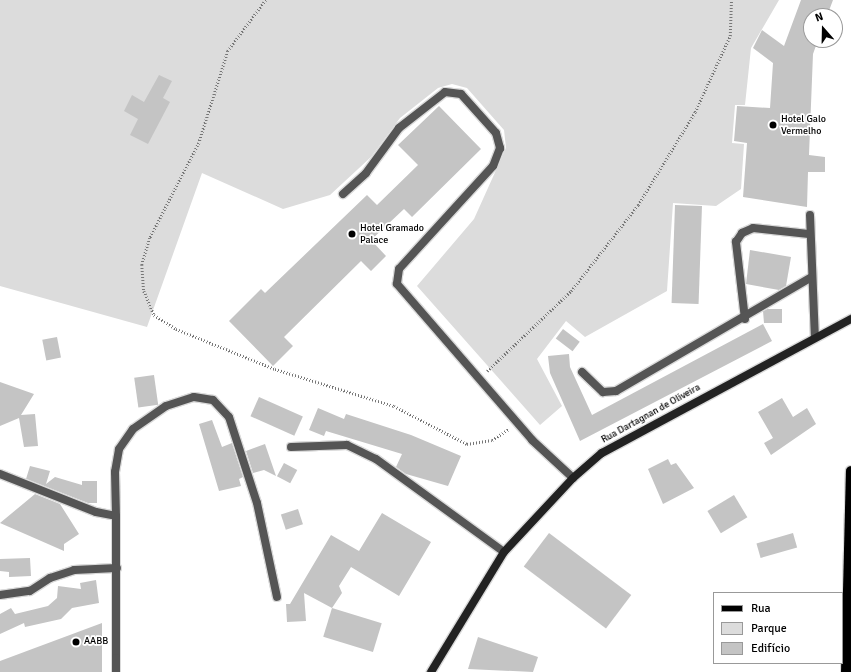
<!DOCTYPE html>
<html>
<head>
<meta charset="utf-8">
<style>
  body { margin:0 }
  #map { position:relative; width:851px; height:672px; overflow:hidden; background:#fff; font-family:Signika,sans-serif }
  div>[style] { position:absolute }
  [style*='--x'] { left:calc(var(--x)*1px); top:calc(var(--y)*1px); width:calc(var(--w)*1px); rotate:calc(var(--a)*1deg) }
  .green>* { inset:0; background:#dcdcdc }
  .building>* { inset:0; background:#c4c4c4; transform-origin:0 0 }
  .path>* { height:2.5px; margin-top:-1.25px; transform-origin:0; background:repeating-linear-gradient(90deg,#777 0 1px,transparent 0 3px) }
  .roads { filter:drop-shadow(1px 0 #dbdbdb) drop-shadow(-1px 0 #dbdbdb) drop-shadow(0 1px #dbdbdb) drop-shadow(0 -1px #dbdbdb) }
  .lane>* { height:8px; margin:-4px; padding:0 4px; transform-origin:4px; border-radius:4px; background:#555 }
  .street>* { height:8px; margin:-4px; padding:0 4px; transform-origin:4px; border-radius:4px; background:#555 }
  .secondary>* { height:8px; margin:-4px; padding:0 4px; transform-origin:4px; border-radius:4px; background:#222 }
  .primary>* { height:10px; margin:-5px; padding:0 5px; transform-origin:5px; border-radius:5px; background:#000 }
  .dots>* { width:11px; height:11px; translate:-50% -50%; box-sizing:border-box; border:2px solid #fff; border-radius:50% }
  span { translate:-50% -50%; white-space:nowrap; text-align:center; line-height:1.15; -webkit-text-stroke:3.5px #fff; paint-order:stroke }
  .poi-label { font-size:10px; color:#000 }
  .left { translate:0 -50%; text-align:left }
  .street-label { font-size:10px; color:#000 }
  .legend { position:absolute; left:713px; top:592px; width:130px; height:72px; box-sizing:border-box; background:#fff; border:1px solid #999; margin:0; padding:5px 7px; list-style:none; font-size:12px; color:#000 }
  .legend li { display:flex; align-items:center; gap:8px; height:20px }
  .legend b { width:20px; border:1px solid #999 }
  .north { position:absolute; left:803px; top:8px; width:40px; height:40px; box-sizing:border-box; background:#fff; border:1px solid #999; border-radius:50%; rotate:340deg; font-size:11px; font-weight:700; line-height:16px; text-align:center; color:#000 }
  .north::after { content:''; display:block; margin:auto; width:14px; height:18px; background:#000; clip-path:polygon(50% 0,100% 100%,50% 72%,0 100%) }
</style>
</head>
<body>
<div id="map">
  <div class="green">
    <div style="clip-path:polygon(0 0,779px 0,751px 48px,745px 105px,735px 105px,732px 143px,744px 144px,741px 189px,716px 206px,673px 203px,667px 291px,585px 337px,566px 321px,537px 359px,562px 406px,540px 425px,417px 286px,474px 219px,506px 148px,504px 130px,467px 88px,452px 84px,438px 88px,400px 118px,371px 157px,330px 195px,283px 209px,202px 173px,147px 327px,0 286px)"></div>
  </div>
  <div class="building">
    <div style="clip-path:polygon(801px 0,833px 0,827px 16px,811px 16px,811px 40px,818px 40px,813px 54px,809px 155px,825px 157px,825px 172px,808px 172px,807px 207px,743px 197px,747px 143px,734px 141px,737px 106px,770px 108px,773px 63px,753px 48px,762px 30px,784px 46px)"></div>
    <div style="clip-path:polygon(159px 75px,172px 81px,163px 98px,170px 102px,148px 144px,130px 135px,138px 119px,124px 111px,132px 95px,144px 102px)"></div>
    <div style="clip-path:polygon(439px 106px,481px 149px,412px 217px,404px 209px,371px 240px,386px 256px,371px 271px,361px 261px,284px 337px,293px 346px,273px 366px,229px 321px,261px 289px,265px 293px,367px 195px,377px 205px,418px 165px,398px 145px)"></div>
    <div style="left:675px;top:205px;width:27px;height:98px;rotate:2deg"></div>
    <div style="clip-path:polygon(750px 250px,791px 257px,786px 286px,779px 290px,746px 284px)"></div>
    <div style="clip-path:polygon(767px 309px,782px 309px,782px 323px,764px 323px,763px 311px)"></div>
    <div style="clip-path:polygon(763px 324px,772px 341px,580px 441px,550px 373px,548px 356px,569px 354px,570px 367px,592px 415px)"></div>
    <div style="left:563px;top:329px;width:21px;height:12px;rotate:37deg"></div>
    <div style="left:57px;top:337px;width:21px;height:15px;rotate:79deg"></div>
    <div style="left:154px;top:375px;width:30px;height:20px;rotate:82deg"></div>
    <div style="clip-path:polygon(0 382px,34px 394px,21px 415px,35px 414px,38px 446px,24px 447px,19px 418px,0 426px)"></div>
    <div style="left:259px;top:397px;width:48px;height:21px;rotate:24deg"></div>
    <div style="clip-path:polygon(782px 398px,793px 417px,807px 408px,816px 424px,771px 455px,764px 443px,773px 438px,758px 412px)"></div>
    <div style="clip-path:polygon(318px 408px,344px 419px,346px 414px,411px 435px,461px 456px,448px 486px,406px 474px,396px 467px,402px 454px,326px 431px,324px 436px,309px 430px)"></div>
    <div style="clip-path:polygon(212px 420px,222px 447px,232px 443px,243px 477px,239px 479px,241px 486px,219px 491px,199px 424px)"></div>
    <div style="clip-path:polygon(265px 444px,276px 476px,264px 470px,253px 473px,246px 451px)"></div>
    <div style="clip-path:polygon(668px 459px,671px 465px,676px 463px,694px 488px,663px 504px,648px 469px)"></div>
    <div style="left:284px;top:463px;width:15px;height:15px;rotate:28deg"></div>
    <div style="clip-path:polygon(30px 466px,50px 471px,46px 484px,55px 477px,82px 485px,82px 481px,97px 481px,97px 503px,88px 503px,26px 479px)"></div>
    <div style="clip-path:polygon(35px 494px,60px 504px,79px 534px,64px 544px,64px 551px,0 523px)"></div>
    <div style="left:734px;top:495px;width:26px;height:31px;rotate:59deg"></div>
    <div style="left:298px;top:509px;width:16px;height:18px;rotate:72deg"></div>
    <div style="clip-path:polygon(382px 513px,431px 542px,399px 596px,351px 567px,339px 586px,342px 593px,332px 608px,304px 593px,306px 621px,287px 622px,286px 604px,290px 604px,331px 535px,359px 551px)"></div>
    <div style="left:549px;top:533px;width:103px;height:42px;rotate:37deg"></div>
    <div style="left:793px;top:533px;width:15px;height:38px;rotate:74deg"></div>
    <div style="clip-path:polygon(30px 558px,31px 576px,9px 577px,9px 572px,0 571px,0 559px)"></div>
    <div style="clip-path:polygon(96px 580px,99px 603px,72px 608px,61px 619px,25px 627px,24px 623px,0 634px,0 614px,11px 608px,15px 614px,48px 606px,57px 598px,58px 586px,81px 589px,80px 583px)"></div>
    <div style="left:332px;top:608px;width:52px;height:30px;rotate:17deg"></div>
    <div style="clip-path:polygon(102px 623px,102px 672px,0 672px,0 661px)"></div>
    <div style="clip-path:polygon(478px 637px,538px 657px,533px 672px,468px 669px)"></div>
  </div>
  <div class="path">
    <div style="--x:266;--y:0;--w:64;--a:126.7"></div>
    <div style="--x:228;--y:51;--w:96;--a:107.5"></div>
    <div style="--x:199;--y:143;--w:107;--a:117.3"></div>
    <div style="--x:150;--y:238;--w:28;--a:107"></div>
    <div style="--x:142;--y:265;--w:26;--a:86"></div>
    <div style="--x:144;--y:291;--w:26;--a:67"></div>
    <div style="--x:154;--y:315;--w:26;--a:32"></div>
    <div style="--x:176;--y:329;--w:107;--a:22"></div>
    <div style="--x:275;--y:369;--w:125;--a:17.3"></div>
    <div style="--x:394;--y:406;--w:82;--a:27.5"></div>
    <div style="--x:467;--y:444;--w:25;--a:-9"></div>
    <div style="--x:492;--y:440;--w:20;--a:-33"></div>
    <div style="--x:487;--y:371;--w:116;--a:-43.6"></div>
    <div style="--x:571;--y:291;--w:109;--a:-52.1"></div>
    <div style="--x:638;--y:205;--w:109;--a:-58.5"></div>
    <div style="--x:695;--y:112;--w:84;--a:-65.3"></div>
    <div style="--x:730;--y:36;--w:36;--a:-88"></div>
  </div>
  <div class="roads">
    <div class="lane">
      <div style="--x:343;--y:194;--w:31;--a:-42"></div>
      <div style="--x:366;--y:173;--w:56;--a:-53.7"></div>
      <div style="--x:399;--y:128;--w:58;--a:-38"></div>
      <div style="--x:445;--y:92;--w:16;--a:7"></div>
      <div style="--x:461;--y:94;--w:52;--a:48.1"></div>
      <div style="--x:496;--y:133;--w:16;--a:75"></div>
      <div style="--x:500;--y:148;--w:19;--a:111"></div>
      <div style="--x:493;--y:166;--w:139;--a:132.4"></div>
      <div style="--x:399;--y:269;--w:15;--a:98"></div>
      <div style="--x:397;--y:284;--w:206;--a:49.1"></div>
      <div style="--x:532;--y:440;--w:56;--a:42.8"></div>
      <div style="--x:810;--y:215;--w:122;--a:87.7"></div>
      <div style="--x:745;--y:319;--w:78;--a:-96.7"></div>
      <div style="--x:736;--y:242;--w:11;--a:-56"></div>
      <div style="--x:742;--y:233;--w:12;--a:-24"></div>
      <div style="--x:753;--y:228;--w:56;--a:6.1"></div>
      <div style="--x:582;--y:372;--w:29;--a:44"></div>
      <div style="--x:603;--y:392;--w:13;--a:-4"></div>
      <div style="--x:616;--y:391;--w:225;--a:-30.2"></div>
      <div style="--x:291;--y:447;--w:56;--a:-2"></div>
      <div style="--x:347;--y:445;--w:32;--a:26"></div>
      <div style="--x:376;--y:459;--w:158;--a:36"></div>
      <div style="--x:0;--y:474;--w:103;--a:21.6"></div>
      <div style="--x:96;--y:512;--w:20;--a:11"></div>
      <div style="--x:116;--y:516;--w:142;--a:90"></div>
      <div style="--x:116;--y:516;--w:44;--a:-91.3"></div>
      <div style="--x:115;--y:472;--w:23;--a:-80"></div>
      <div style="--x:119;--y:449;--w:24;--a:-55"></div>
      <div style="--x:133;--y:429;--w:40;--a:-34.9"></div>
      <div style="--x:166;--y:406;--w:29;--a:-18"></div>
      <div style="--x:194;--y:397;--w:19;--a:9"></div>
      <div style="--x:213;--y:400;--w:23;--a:47"></div>
      <div style="--x:229;--y:417;--w:90;--a:72"></div>
      <div style="--x:257;--y:503;--w:96;--a:78"></div>
      <div style="--x:0;--y:595;--w:30;--a:-8"></div>
      <div style="--x:30;--y:591;--w:24;--a:-33"></div>
      <div style="--x:50;--y:578;--w:25;--a:-18"></div>
      <div style="--x:74;--y:570;--w:43;--a:-2.7"></div>
    </div>
    <div class="street">
      <div style="--x:116;--y:672;--w:14;--a:-90"></div>
    </div>
    <div class="secondary">
      <div style="--x:431;--y:672;--w:140;--a:-58.7"></div>
      <div style="--x:504;--y:552;--w:101;--a:-47"></div>
      <div style="--x:573;--y:478;--w:38;--a:-41"></div>
      <div style="--x:602;--y:453;--w:283;--a:-28.3"></div>
    </div>
    <div class="primary">
      <div style="--x:846;--y:672;--w:201;--a:-88.6"></div>
    </div>
  </div>
  <div class="dots">
    <div style="left:773px;top:125px;background:#000"></div>
    <div style="left:352px;top:234px;background:#000"></div>
    <div style="left:76px;top:642px;background:#000"></div>
  </div>
  <div class="poi-label">
    <span class="left" style="left:781px;top:125px">Hotel Galo<br>Vermelho</span>
    <span class="left" style="left:360px;top:234px">Hotel Gramado<br>Palace</span>
    <span class="left" style="left:84px;top:642px">AABB</span>
  </div>
  <div class="street-label">
    <span style="left:651px;top:414px;rotate:-29deg">Rua Dartagnan de Oliveira</span>
  </div>
  <ul class="legend">
  <li><b style="height:5px;background:#000"></b>Rua</li>
  <li><b style="height:11px;background:#dcdcdc"></b>Parque</li>
  <li><b style="height:11px;background:#c4c4c4"></b>Edifício</li>
  </ul>
  <div class="north">N</div>
</div>
</body>
</html>
